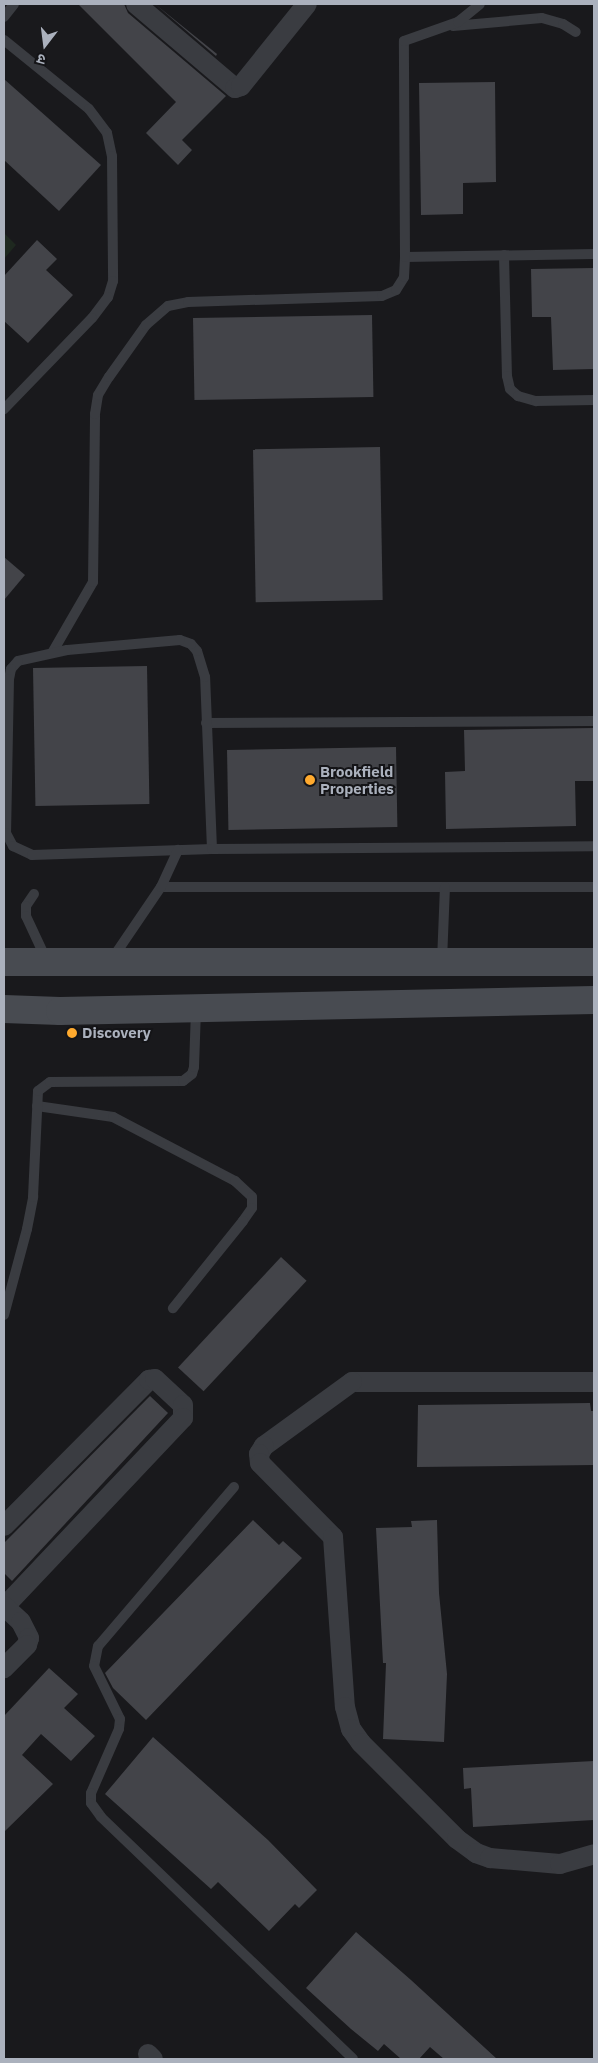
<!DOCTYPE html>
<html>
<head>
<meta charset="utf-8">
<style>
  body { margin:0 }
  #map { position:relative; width:598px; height:2063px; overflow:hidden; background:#19191c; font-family:"IBM Plex Sans","Noto Sans Devanagari",sans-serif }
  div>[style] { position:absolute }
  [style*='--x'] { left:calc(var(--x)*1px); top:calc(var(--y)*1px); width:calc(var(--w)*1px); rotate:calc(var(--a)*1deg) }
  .green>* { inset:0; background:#1e281f }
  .building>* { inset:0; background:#434449; transform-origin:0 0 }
  .lane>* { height:10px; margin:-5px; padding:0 5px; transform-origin:5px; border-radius:5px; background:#3a3c41 }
  .street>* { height:20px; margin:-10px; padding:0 10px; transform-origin:10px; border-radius:10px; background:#3a3c41 }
  .secondary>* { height:28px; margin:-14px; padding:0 14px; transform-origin:14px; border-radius:14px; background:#484b51 }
  .dots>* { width:14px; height:14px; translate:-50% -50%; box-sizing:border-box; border:2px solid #141417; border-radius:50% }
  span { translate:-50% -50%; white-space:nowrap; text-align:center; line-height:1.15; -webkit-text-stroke:4px #141417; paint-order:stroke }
  .poi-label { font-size:15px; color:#abb1bd; font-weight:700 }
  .left { translate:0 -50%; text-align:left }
  .frame { position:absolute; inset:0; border:5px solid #abb1bd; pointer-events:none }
  .north { position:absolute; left:20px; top:20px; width:50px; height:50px; -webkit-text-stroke:4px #141417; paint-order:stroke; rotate:195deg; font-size:14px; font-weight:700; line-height:20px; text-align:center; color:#abb1bd }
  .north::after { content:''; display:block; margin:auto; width:18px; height:22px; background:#abb1bd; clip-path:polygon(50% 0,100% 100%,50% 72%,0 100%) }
</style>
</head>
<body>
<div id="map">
  <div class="green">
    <div style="clip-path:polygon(4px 233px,16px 245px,4px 259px)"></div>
  </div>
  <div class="building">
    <div style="clip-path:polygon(78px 4px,124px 4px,128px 13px,226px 96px,182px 140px,192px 150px,178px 165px,146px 133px,176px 102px)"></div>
    <div style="clip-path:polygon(155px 4px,217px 54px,216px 56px)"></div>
    <div style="clip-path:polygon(4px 79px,101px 165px,59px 211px,4px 160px)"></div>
    <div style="clip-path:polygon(495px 82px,496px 182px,463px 183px,463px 214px,421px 215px,419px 83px)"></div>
    <div style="clip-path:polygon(37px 240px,57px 259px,46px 270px,73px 295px,28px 343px,4px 321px,4px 276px)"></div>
    <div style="clip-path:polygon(594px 268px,594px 369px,553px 370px,551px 317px,532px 317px,531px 269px)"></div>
    <div style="left:372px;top:315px;width:82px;height:179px;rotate:89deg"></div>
    <div style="left:380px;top:447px;width:153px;height:127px;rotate:89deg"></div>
    <div style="clip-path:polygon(4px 557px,25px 575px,4px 600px)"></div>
    <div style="left:147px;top:666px;width:138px;height:114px;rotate:89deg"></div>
    <div style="clip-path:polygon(594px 728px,594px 781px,575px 781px,576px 826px,446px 829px,445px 772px,465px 771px,464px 730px)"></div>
    <div style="left:396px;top:747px;width:80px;height:169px;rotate:89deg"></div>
    <div style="left:281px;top:1257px;width:35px;height:151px;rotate:43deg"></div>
    <div style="clip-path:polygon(150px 1396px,168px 1413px,12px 1581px,4px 1573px,4px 1543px)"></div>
    <div style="clip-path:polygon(590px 1403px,591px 1411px,594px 1411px,594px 1465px,417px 1467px,418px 1405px)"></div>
    <div style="clip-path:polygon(253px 1520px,279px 1545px,283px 1541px,302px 1558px,146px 1720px,113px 1688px,105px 1673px)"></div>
    <div style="clip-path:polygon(437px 1520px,439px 1593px,447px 1674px,444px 1742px,383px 1739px,386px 1663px,383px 1663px,376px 1528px,412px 1527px,411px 1521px)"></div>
    <div style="clip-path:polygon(49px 1668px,78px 1694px,64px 1708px,95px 1736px,71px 1761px,41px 1734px,22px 1755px,53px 1784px,4px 1832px,4px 1716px)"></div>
    <div style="clip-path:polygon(153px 1737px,268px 1840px,317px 1890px,299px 1908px,295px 1904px,269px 1931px,218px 1882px,211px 1889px,105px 1794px)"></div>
    <div style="clip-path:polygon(594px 1761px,594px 1820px,473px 1827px,471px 1788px,464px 1789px,463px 1768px)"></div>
    <div style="clip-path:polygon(356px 1932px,411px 1980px,497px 2059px,444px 2059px,430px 2047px,419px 2059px,401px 2059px,384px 2044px,378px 2051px,351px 2029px,306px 1988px)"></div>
  </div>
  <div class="lane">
    <div style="--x:4;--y:17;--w:16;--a:-52"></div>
    <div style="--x:453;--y:26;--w:89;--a:-5.1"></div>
    <div style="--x:542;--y:18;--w:22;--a:16"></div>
    <div style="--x:563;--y:24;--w:15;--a:32"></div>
    <div style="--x:4;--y:40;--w:109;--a:39.1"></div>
    <div style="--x:89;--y:109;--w:30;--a:53"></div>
    <div style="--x:107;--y:133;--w:24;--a:78"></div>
    <div style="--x:112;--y:156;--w:125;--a:89.5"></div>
    <div style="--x:113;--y:281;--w:17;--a:107"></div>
    <div style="--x:108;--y:297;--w:26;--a:127"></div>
    <div style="--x:92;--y:318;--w:127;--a:134"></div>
    <div style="--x:504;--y:255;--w:121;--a:88.6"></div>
    <div style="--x:507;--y:376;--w:13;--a:77"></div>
    <div style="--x:510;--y:389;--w:11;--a:41"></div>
    <div style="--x:518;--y:396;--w:19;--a:16"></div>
    <div style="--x:536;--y:401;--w:58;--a:-1"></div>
    <div style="--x:405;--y:257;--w:189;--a:-0.9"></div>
    <div style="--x:52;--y:653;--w:82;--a:-60"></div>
    <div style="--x:93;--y:582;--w:168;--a:-89.3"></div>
    <div style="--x:95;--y:414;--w:19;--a:-81"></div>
    <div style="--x:98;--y:395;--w:21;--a:-59"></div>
    <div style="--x:109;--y:377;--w:64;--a:-54.6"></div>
    <div style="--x:146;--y:325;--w:29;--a:-41"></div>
    <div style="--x:168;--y:306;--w:20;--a:-11"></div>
    <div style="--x:188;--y:302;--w:194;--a:-1.8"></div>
    <div style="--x:382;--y:296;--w:15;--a:-23"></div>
    <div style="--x:396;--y:290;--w:15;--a:-58"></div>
    <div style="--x:404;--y:277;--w:20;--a:-87"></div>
    <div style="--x:405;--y:257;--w:216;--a:-90.3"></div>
    <div style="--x:404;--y:41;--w:57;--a:-19.4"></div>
    <div style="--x:458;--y:22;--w:28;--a:-39"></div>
    <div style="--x:206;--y:723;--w:388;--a:-0.3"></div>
    <div style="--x:212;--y:849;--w:172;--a:-92.3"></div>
    <div style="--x:205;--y:677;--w:27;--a:-107"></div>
    <div style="--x:197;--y:651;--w:9;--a:-131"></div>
    <div style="--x:191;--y:644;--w:12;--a:-160"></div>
    <div style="--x:180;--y:640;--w:113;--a:174.9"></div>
    <div style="--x:67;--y:650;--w:50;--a:167.3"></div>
    <div style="--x:18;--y:661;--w:11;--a:131"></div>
    <div style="--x:11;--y:669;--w:10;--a:101"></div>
    <div style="--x:9;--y:679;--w:154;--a:91.1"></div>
    <div style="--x:6;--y:833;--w:15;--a:62"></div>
    <div style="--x:13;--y:846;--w:21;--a:25"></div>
    <div style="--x:32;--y:855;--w:180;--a:-1.9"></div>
    <div style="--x:212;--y:849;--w:382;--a:-0.4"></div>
    <div style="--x:161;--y:887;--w:433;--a:0"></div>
    <div style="--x:34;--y:894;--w:14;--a:124"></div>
    <div style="--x:26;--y:906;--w:10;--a:90"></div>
    <div style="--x:26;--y:916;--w:50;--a:65"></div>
    <div style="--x:112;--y:959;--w:87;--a:-55.8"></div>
    <div style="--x:161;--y:887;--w:41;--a:-65.3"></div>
    <div style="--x:442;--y:961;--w:74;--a:-87.7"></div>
    <div style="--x:37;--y:1106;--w:77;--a:8.2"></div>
    <div style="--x:113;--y:1117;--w:138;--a:27.7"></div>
    <div style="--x:235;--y:1181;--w:23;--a:43"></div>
    <div style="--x:252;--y:1197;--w:11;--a:90"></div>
    <div style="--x:252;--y:1208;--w:16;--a:125"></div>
    <div style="--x:243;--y:1221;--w:112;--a:128.8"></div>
    <div style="--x:4;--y:1315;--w:89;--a:-75"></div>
    <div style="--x:27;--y:1229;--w:33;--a:-79"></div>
    <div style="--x:33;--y:1197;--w:106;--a:-87.3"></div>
    <div style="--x:38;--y:1091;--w:15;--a:-37"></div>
    <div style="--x:50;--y:1082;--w:133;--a:-0.4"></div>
    <div style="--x:183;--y:1081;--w:11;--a:-38"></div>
    <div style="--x:192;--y:1074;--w:7;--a:-74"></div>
    <div style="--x:194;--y:1067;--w:58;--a:-88"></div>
    <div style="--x:234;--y:1487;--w:209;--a:130.5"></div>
    <div style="--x:98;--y:1646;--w:20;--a:101"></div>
    <div style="--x:94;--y:1666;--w:59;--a:63.9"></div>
    <div style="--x:120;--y:1719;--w:10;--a:96"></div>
    <div style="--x:119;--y:1729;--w:70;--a:113.6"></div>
    <div style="--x:91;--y:1793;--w:10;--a:90"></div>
    <div style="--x:91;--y:1803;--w:17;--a:54"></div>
    <div style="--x:101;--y:1817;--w:349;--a:43.8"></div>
  </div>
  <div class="street">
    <div style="--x:136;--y:4;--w:130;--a:40.3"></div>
    <div style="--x:235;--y:88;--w:6;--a:-18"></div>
    <div style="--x:241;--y:86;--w:105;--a:-51.2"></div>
    <div style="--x:594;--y:1382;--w:242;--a:180"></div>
    <div style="--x:352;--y:1382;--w:109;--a:144"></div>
    <div style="--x:264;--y:1446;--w:9;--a:122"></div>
    <div style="--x:259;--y:1454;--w:9;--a:84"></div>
    <div style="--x:260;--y:1463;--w:104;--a:45.4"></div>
    <div style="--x:333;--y:1537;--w:170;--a:86"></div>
    <div style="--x:345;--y:1707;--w:23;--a:75"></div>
    <div style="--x:351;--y:1729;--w:17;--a:54"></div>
    <div style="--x:361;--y:1743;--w:136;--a:45"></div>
    <div style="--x:457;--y:1839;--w:24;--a:36"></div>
    <div style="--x:476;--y:1853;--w:15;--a:20"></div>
    <div style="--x:490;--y:1858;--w:70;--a:4.9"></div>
    <div style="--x:560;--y:1864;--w:35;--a:-16"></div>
    <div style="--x:4;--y:1526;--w:206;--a:-45.2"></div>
    <div style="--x:149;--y:1380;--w:6;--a:-9"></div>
    <div style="--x:155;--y:1379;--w:38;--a:43"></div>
    <div style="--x:183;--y:1405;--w:13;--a:90"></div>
    <div style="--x:183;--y:1418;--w:260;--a:133.4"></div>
    <div style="--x:4;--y:1606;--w:23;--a:43"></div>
    <div style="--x:21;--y:1622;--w:18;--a:63"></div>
    <div style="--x:29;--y:1638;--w:7;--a:106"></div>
    <div style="--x:27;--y:1645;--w:33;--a:135"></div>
    <div style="--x:148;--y:2054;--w:7;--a:45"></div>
  </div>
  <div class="secondary">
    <div style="--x:4;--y:962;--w:590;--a:0"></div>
    <div style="--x:4;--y:1009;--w:56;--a:2"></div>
    <div style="--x:60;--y:1011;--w:534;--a:-1.18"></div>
  </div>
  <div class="dots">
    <div style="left:310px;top:780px;background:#ffaa2e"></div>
    <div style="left:72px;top:1033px;background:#ffaa2e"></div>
  </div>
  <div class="poi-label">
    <span class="left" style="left:320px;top:780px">Brookfield<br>Properties</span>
    <span class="left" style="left:82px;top:1033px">Discovery</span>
  </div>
  <div class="frame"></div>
  <div class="north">उ</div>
</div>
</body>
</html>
